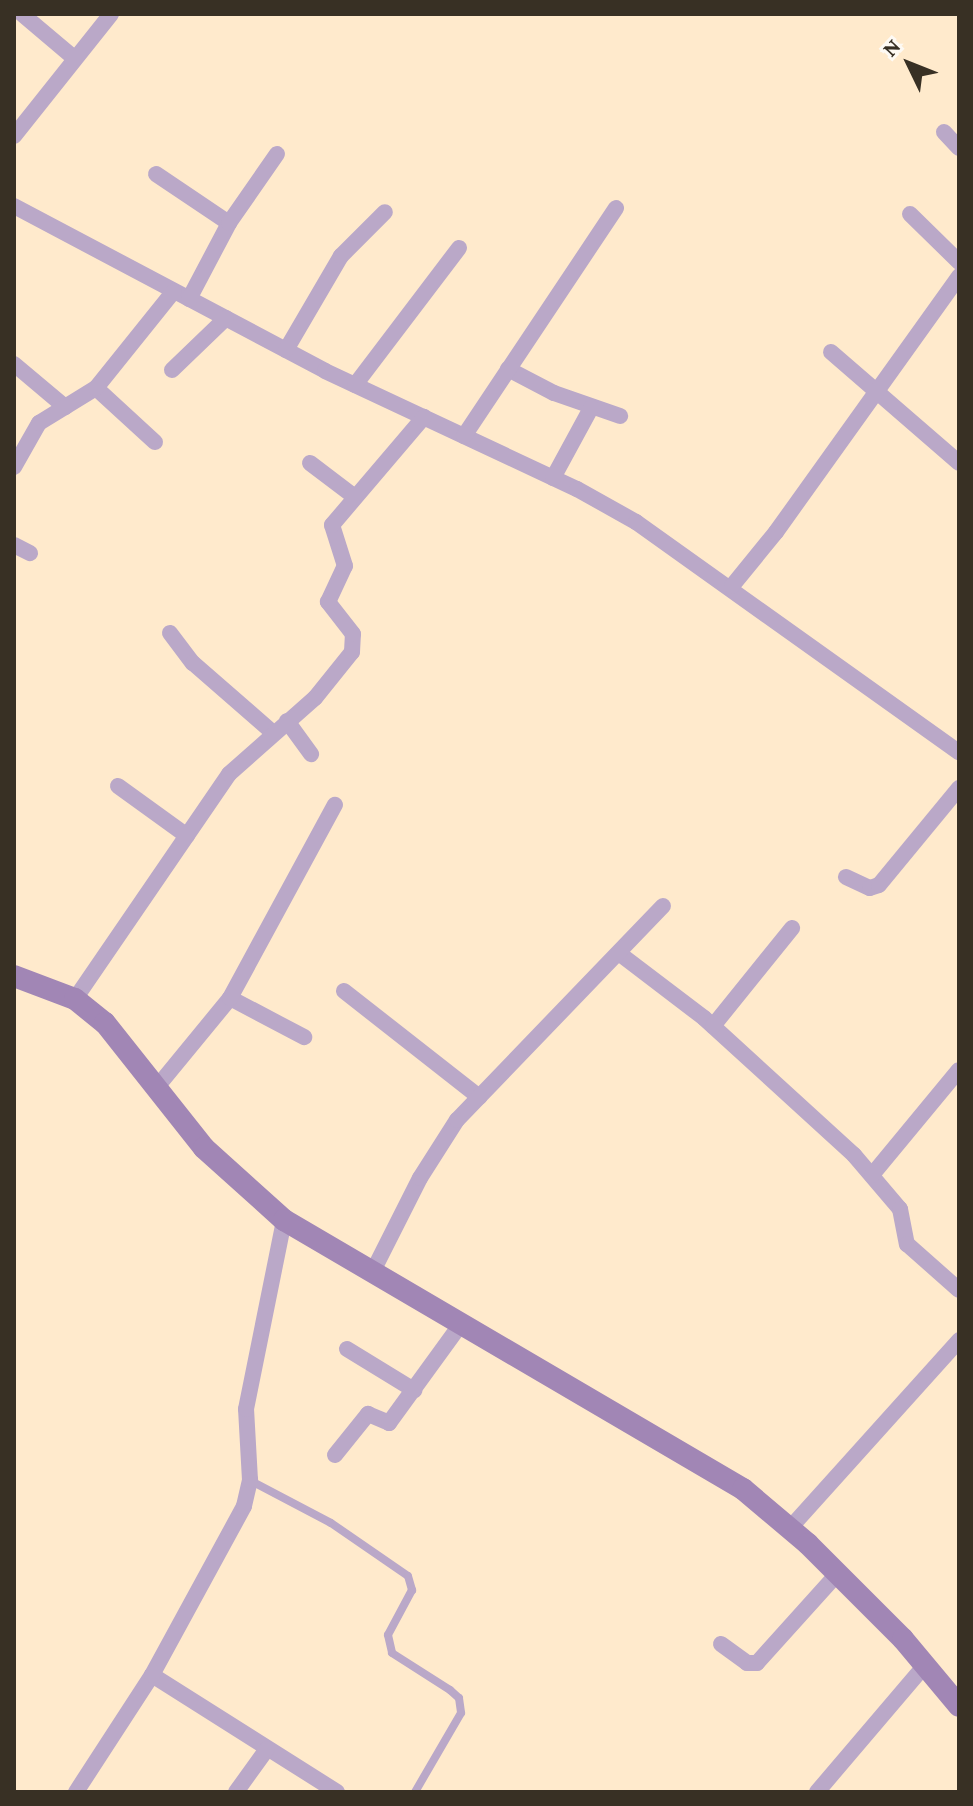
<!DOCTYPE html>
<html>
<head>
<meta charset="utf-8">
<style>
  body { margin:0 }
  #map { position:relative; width:973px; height:1806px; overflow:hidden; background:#ffeacc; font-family:"Crimson Pro",serif }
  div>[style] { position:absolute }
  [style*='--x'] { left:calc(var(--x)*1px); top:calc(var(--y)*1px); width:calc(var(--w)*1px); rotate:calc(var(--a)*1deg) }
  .lane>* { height:8px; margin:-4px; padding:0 4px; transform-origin:4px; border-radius:4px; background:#baa8c8 }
  .street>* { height:16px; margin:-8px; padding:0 8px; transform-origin:8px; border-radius:8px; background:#baa8c8 }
  .secondary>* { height:22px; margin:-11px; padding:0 11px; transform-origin:11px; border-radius:11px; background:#a186b5 }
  span { translate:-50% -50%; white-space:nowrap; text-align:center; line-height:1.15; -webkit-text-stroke:7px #fefaf4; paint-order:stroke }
  .frame { position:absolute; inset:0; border:16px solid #383024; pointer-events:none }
  .north { position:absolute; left:869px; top:24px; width:80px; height:80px; -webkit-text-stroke:6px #fefaf4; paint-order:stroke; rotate:313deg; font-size:22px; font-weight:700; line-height:32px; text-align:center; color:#383024 }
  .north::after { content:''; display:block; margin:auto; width:28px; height:36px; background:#383024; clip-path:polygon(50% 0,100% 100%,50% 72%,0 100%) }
</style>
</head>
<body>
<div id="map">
  <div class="lane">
    <div style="--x:251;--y:1481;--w:90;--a:27.7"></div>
    <div style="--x:331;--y:1523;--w:93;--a:34.5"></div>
    <div style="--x:408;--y:1576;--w:15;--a:74"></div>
    <div style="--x:412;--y:1590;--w:51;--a:118.1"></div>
    <div style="--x:388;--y:1635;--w:18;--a:77"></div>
    <div style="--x:392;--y:1653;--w:69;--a:32.5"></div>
    <div style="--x:450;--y:1690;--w:12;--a:42"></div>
    <div style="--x:459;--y:1698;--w:15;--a:82"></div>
    <div style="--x:461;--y:1713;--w:91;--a:120.2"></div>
  </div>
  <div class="street">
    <div style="--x:22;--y:14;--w:68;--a:40.2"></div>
    <div style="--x:944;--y:132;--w:22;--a:47"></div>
    <div style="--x:14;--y:136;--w:156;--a:-51.5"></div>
    <div style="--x:156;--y:174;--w:88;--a:33.9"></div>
    <div style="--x:14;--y:206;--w:352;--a:27.9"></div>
    <div style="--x:325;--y:371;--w:278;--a:25.1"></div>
    <div style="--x:577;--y:489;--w:68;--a:29.2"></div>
    <div style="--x:636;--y:522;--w:397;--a:35.5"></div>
    <div style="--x:910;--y:214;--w:69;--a:44.4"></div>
    <div style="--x:189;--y:299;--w:86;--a:-62.2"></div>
    <div style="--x:229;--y:223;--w:84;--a:-55.2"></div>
    <div style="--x:286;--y:350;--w:109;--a:-59.7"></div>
    <div style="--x:341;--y:256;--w:62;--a:-45"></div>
    <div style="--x:831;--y:352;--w:169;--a:40.9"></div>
    <div style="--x:14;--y:364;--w:67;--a:40.1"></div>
    <div style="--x:508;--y:369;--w:52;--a:27.6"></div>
    <div style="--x:554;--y:393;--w:70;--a:19.2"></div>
    <div style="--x:172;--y:370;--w:75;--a:-43.9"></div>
    <div style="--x:355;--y:385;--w:172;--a:-52.8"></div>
    <div style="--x:96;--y:388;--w:80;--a:42.5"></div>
    <div style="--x:464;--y:436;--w:274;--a:-56.3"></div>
    <div style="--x:310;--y:463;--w:56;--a:37.1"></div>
    <div style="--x:14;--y:467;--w:51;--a:-60.4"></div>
    <div style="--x:39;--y:423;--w:67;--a:-31.6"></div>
    <div style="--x:96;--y:388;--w:124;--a:-51.2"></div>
    <div style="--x:553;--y:478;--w:80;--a:-61.5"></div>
    <div style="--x:14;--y:545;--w:18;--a:27"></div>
    <div style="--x:732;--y:586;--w:70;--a:-50.8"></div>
    <div style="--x:776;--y:532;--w:315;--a:-54.4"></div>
    <div style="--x:170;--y:633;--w:38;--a:53"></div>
    <div style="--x:193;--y:663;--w:105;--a:41.1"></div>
    <div style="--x:287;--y:721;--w:41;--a:54"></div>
    <div style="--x:118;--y:786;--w:85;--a:35.9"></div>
    <div style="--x:846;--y:877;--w:26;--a:25"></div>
    <div style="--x:870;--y:888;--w:9;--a:-18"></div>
    <div style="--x:879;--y:885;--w:126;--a:-50.5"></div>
    <div style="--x:620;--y:954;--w:106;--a:37.3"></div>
    <div style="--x:704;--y:1018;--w:203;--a:42.4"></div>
    <div style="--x:854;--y:1155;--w:71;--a:49.6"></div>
    <div style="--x:900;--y:1209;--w:36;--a:79"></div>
    <div style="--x:907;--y:1244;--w:69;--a:41.5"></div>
    <div style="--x:344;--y:991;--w:172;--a:38.1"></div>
    <div style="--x:230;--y:998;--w:84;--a:27.8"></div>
    <div style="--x:75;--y:999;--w:273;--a:-55.6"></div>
    <div style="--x:229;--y:774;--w:115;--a:-41.5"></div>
    <div style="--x:315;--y:698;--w:59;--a:-51.2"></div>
    <div style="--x:352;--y:652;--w:18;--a:-87"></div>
    <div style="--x:353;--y:634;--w:41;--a:-128"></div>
    <div style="--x:328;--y:602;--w:40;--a:-65"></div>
    <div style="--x:345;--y:566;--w:43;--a:-107.6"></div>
    <div style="--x:332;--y:525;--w:142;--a:-49.6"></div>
    <div style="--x:713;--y:1026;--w:126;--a:-51.1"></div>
    <div style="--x:157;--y:1087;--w:115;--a:-50.6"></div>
    <div style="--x:230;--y:998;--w:220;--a:-61.5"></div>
    <div style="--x:872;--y:1175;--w:136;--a:-50.4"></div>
    <div style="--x:372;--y:1273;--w:106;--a:-63.2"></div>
    <div style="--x:420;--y:1178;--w:69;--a:-57.5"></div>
    <div style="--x:457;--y:1120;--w:297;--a:-46.1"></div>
    <div style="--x:347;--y:1349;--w:79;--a:31.5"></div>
    <div style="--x:335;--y:1455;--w:53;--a:-51.2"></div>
    <div style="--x:368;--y:1414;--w:23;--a:23"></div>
    <div style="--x:389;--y:1423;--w:122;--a:-54"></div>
    <div style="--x:790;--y:1528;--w:253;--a:-48"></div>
    <div style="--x:721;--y:1644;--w:32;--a:36"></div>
    <div style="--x:747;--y:1663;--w:10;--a:0"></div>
    <div style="--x:757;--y:1663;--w:121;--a:-48"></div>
    <div style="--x:152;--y:1675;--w:219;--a:32.3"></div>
    <div style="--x:76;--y:1792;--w:140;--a:-57"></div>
    <div style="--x:152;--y:1675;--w:192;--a:-61.4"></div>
    <div style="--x:244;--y:1506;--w:27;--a:-77"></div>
    <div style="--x:250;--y:1480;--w:71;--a:-93.2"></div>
    <div style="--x:246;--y:1409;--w:193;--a:-78.6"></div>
    <div style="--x:236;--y:1792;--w:53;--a:-54.2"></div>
    <div style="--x:817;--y:1792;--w:167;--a:-49.6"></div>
  </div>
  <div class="secondary">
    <div style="--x:14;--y:976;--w:65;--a:20.7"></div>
    <div style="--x:75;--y:999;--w:38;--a:39"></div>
    <div style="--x:105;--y:1023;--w:159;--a:51.6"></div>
    <div style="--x:204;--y:1148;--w:108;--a:42"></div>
    <div style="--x:284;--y:1220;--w:532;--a:30.37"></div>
    <div style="--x:743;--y:1489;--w:85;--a:40.2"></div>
    <div style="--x:808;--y:1544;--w:134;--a:45"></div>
    <div style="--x:903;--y:1639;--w:87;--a:50.1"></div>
  </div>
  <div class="frame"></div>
  <div class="north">N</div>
</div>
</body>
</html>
